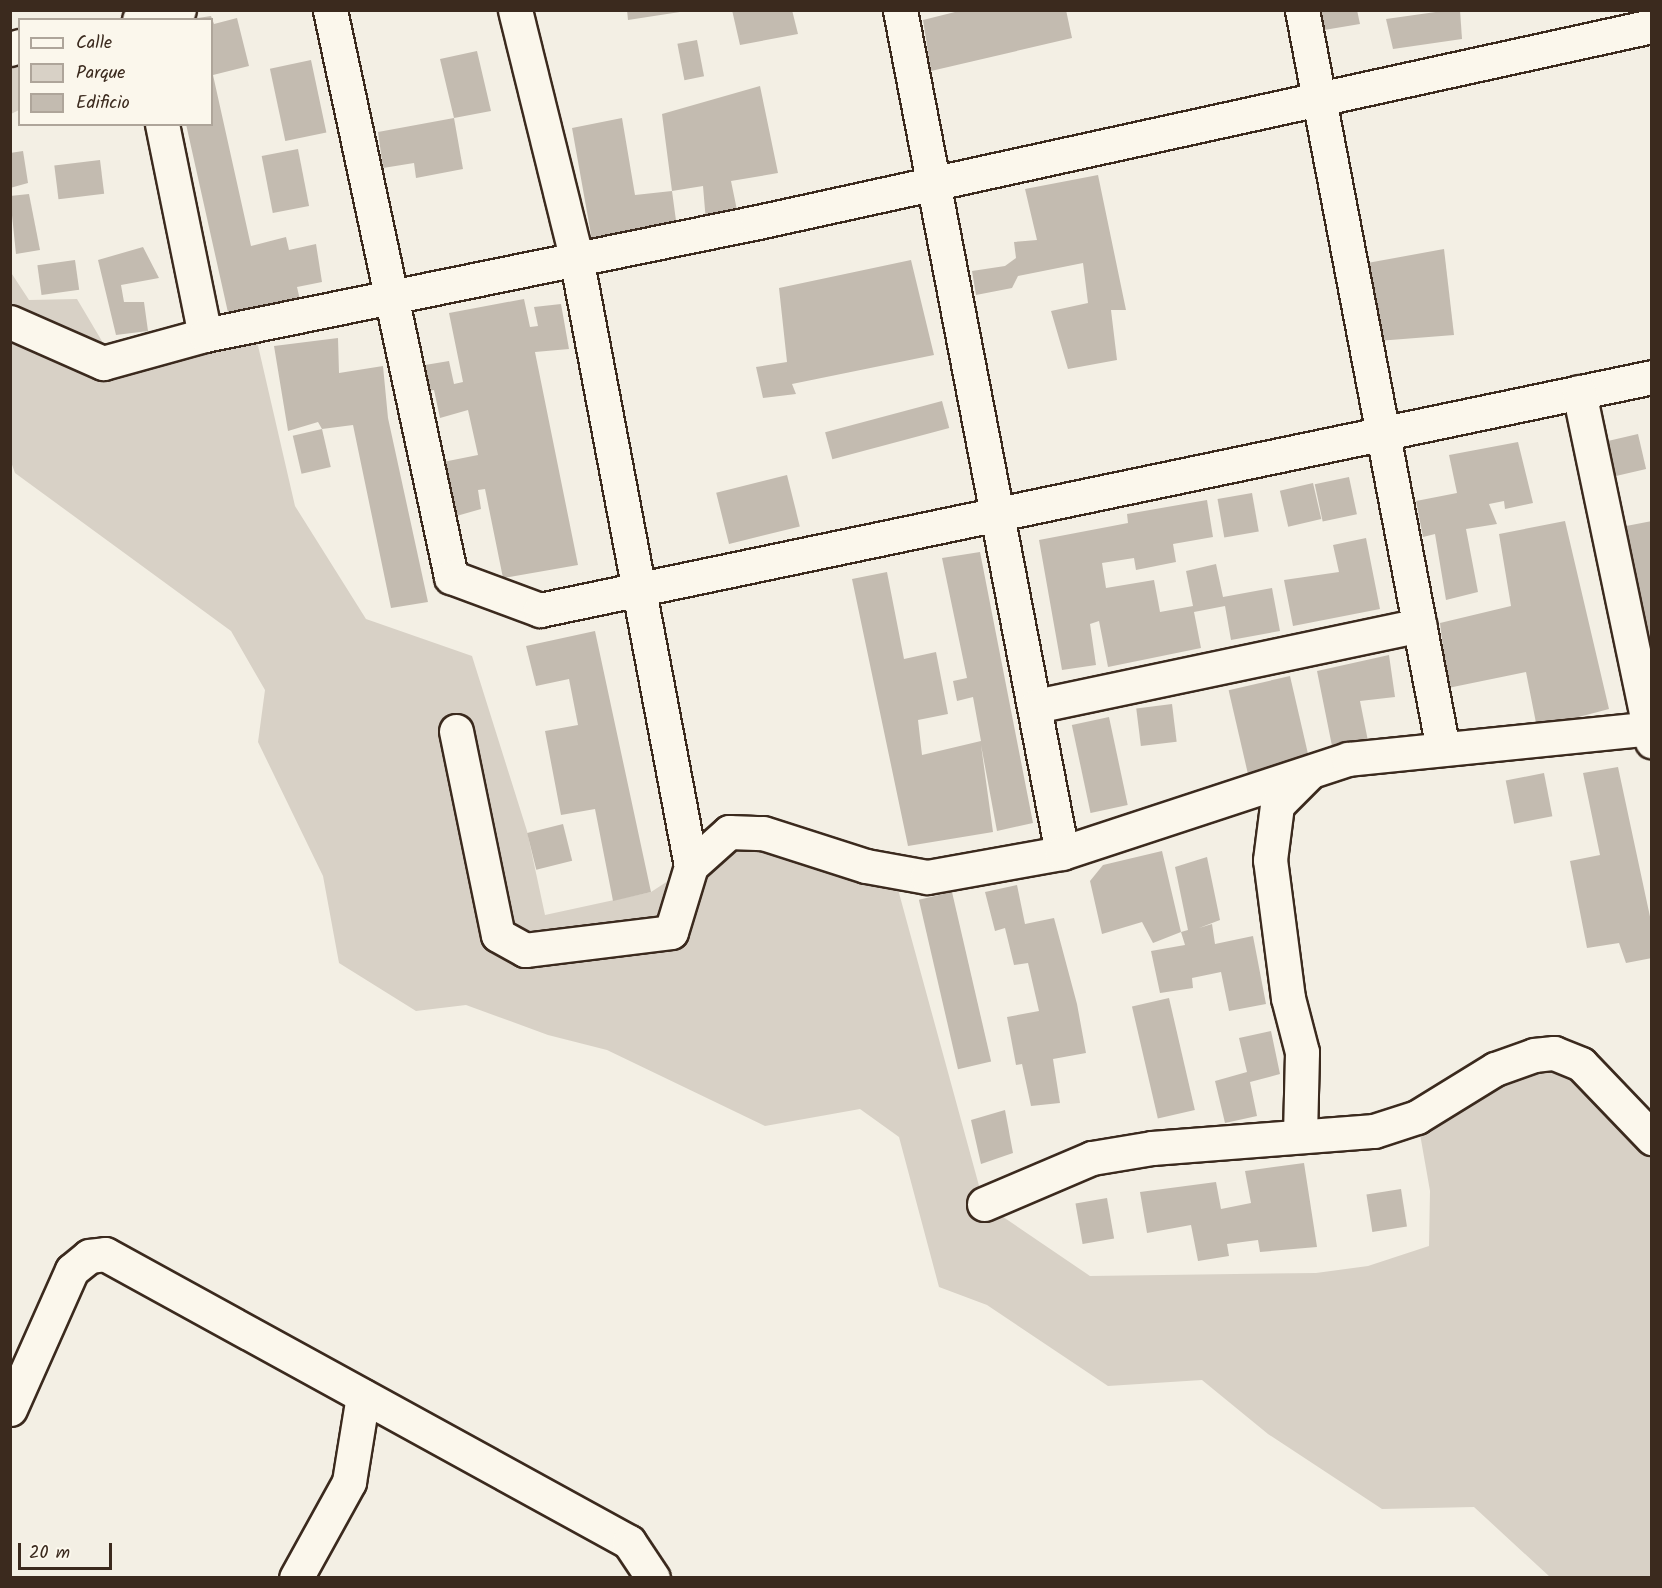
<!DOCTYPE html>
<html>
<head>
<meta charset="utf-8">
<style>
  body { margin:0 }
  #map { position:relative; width:1662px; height:1588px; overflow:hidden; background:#f3efe4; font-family:Kalam,sans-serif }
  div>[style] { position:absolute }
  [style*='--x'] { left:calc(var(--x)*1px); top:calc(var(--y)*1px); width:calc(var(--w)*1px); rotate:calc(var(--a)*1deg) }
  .green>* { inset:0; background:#d8d1c6 }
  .building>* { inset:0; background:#c3bbb0; transform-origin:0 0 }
  .roads { filter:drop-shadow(2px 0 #3b2a1e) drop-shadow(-2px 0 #3b2a1e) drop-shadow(0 2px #3b2a1e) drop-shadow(0 -2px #3b2a1e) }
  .minor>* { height:33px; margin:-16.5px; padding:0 16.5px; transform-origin:16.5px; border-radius:16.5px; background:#fbf7ec }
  span { translate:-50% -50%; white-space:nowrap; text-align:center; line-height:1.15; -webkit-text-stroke:4.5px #fbf7ec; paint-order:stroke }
  .frame { position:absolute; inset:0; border:12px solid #3b2a1e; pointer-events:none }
  .legend { position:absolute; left:18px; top:18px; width:195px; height:108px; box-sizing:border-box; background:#fbf7ec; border:2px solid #aea59a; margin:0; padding:8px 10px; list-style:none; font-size:18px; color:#3b2a1e }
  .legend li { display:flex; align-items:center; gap:12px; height:30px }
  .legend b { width:30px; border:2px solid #aea59a }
  .scale { position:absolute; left:18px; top:1543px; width:94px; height:27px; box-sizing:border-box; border:3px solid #3b2a1e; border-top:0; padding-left:8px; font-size:18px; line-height:21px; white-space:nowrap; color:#3b2a1e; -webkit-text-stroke:4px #fbf7ec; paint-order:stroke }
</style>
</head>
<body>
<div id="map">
  <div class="green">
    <div style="clip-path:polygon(11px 47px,20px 51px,19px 110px,11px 114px)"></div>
    <div style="clip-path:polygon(10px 271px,29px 300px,77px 299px,109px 353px,253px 324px,295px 506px,366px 619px,472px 656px,527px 831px,545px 915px,651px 892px,691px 866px,729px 832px,893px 871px,984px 1204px,1090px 1276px,1316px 1273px,1368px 1266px,1429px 1246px,1430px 1191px,1417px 1117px,1554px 1053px,1651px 1138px,1651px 1577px,1550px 1577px,1474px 1507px,1382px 1509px,1268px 1434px,1202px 1380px,1108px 1386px,987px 1305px,939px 1287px,899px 1137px,860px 1109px,765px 1126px,607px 1050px,548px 1035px,466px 1005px,416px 1011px,339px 963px,323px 876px,258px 742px,265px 690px,231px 631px,15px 473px,10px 459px)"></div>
  </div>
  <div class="building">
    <div style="clip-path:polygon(627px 10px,680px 10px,680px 12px,628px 20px)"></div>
    <div style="clip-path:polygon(732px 10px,792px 10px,798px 34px,740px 45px)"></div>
    <div style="clip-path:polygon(963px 10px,1066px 10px,1072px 38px,931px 71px,923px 20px)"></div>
    <div style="clip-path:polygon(1315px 10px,1357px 10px,1360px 24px,1318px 31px)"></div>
    <div style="clip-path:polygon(1450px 10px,1460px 10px,1462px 39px,1393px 49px,1386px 19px)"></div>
    <div style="clip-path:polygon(211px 16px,214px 24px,237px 18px,249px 66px,213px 75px,251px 246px,286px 237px,289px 250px,316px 244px,322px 282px,297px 287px,300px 300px,229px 317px,186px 124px,212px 124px,212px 20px,198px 18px)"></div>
    <div style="left:697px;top:40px;width:37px;height:20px;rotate:79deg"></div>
    <div style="clip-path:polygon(477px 51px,491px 111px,454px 118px,463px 169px,416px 178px,414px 163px,383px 168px,378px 132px,454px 118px,440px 59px)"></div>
    <div style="left:311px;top:60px;width:74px;height:42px;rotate:78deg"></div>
    <div style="clip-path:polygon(760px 86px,778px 173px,731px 181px,738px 215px,706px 222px,703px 186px,672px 191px,677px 228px,592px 240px,572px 128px,622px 118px,635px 195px,672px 191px,662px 114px)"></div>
    <div style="left:298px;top:149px;width:58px;height:37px;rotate:79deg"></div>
    <div style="clip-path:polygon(23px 151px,28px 183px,10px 188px,10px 153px)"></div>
    <div style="left:100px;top:160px;width:34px;height:46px;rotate:83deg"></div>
    <div style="clip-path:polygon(1098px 175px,1126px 310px,1111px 310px,1117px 360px,1068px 369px,1051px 311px,1088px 303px,1083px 263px,1018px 276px,1012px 288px,976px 295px,972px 271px,1005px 266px,1016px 258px,1014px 242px,1037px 240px,1025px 189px)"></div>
    <div style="clip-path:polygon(29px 194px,40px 250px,16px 254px,10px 196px)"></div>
    <div style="clip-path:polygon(143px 247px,159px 278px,121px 285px,124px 302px,144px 302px,148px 331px,116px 335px,98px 260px)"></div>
    <div style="clip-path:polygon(1444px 249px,1454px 335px,1365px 342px,1351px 266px)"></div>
    <div style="left:75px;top:260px;width:30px;height:38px;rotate:82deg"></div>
    <div style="clip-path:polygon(911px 260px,934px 355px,792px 384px,796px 394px,763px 398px,756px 367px,787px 362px,779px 288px)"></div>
    <div style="clip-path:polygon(524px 299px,530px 327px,538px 326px,534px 307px,561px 304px,569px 349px,535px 352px,578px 565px,503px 578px,485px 489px,478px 490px,481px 509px,453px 517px,443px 462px,478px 455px,468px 410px,440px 418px,434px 390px,425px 391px,419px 366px,449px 361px,454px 384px,463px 382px,449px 313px)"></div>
    <div style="clip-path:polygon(338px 338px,339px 373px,383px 366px,388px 418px,428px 602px,391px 608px,353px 425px,322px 429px,318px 422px,288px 431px,274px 346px)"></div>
    <div style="left:942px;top:401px;width:28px;height:121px;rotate:75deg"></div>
    <div style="left:322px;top:429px;width:39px;height:30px;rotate:77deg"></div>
    <div style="left:1638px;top:434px;width:36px;height:32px;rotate:77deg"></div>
    <div style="clip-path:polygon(1518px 442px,1533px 503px,1505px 509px,1504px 501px,1489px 504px,1497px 524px,1466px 529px,1478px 592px,1446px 600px,1435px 534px,1423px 537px,1416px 501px,1457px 493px,1449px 455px)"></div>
    <div style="left:787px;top:475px;width:53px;height:73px;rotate:76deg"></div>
    <div style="left:1349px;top:477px;width:38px;height:35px;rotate:78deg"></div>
    <div style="left:1313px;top:483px;width:37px;height:34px;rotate:77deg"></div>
    <div style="left:1252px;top:493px;width:39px;height:35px;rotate:80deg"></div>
    <div style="clip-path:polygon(1207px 500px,1213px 537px,1173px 544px,1176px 562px,1136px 570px,1134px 558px,1102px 563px,1106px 588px,1154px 580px,1160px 612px,1193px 606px,1186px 571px,1216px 564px,1223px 597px,1272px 588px,1280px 631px,1231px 640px,1225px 606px,1194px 612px,1201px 648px,1108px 667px,1099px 621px,1090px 624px,1096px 665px,1062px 670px,1039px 540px,1128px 523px,1127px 514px)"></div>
    <div style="clip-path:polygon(1565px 521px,1609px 709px,1537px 728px,1526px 672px,1448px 688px,1440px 623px,1511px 606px,1499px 534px)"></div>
    <div style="clip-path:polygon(1652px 521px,1652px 684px,1621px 527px)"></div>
    <div style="clip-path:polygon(1366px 538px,1380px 609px,1293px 626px,1284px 580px,1339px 572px,1333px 545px)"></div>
    <div style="clip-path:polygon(980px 552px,1033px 823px,997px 831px,981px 745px,993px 832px,908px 846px,852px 579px,887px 572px,904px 659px,936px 652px,948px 714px,918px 720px,922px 755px,981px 741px,973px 697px,957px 701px,953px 681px,967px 678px,942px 558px)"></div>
    <div style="clip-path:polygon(595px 631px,651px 892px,613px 901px,595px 809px,561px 815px,545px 731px,578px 725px,569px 679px,536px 686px,526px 646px)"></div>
    <div style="clip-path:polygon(1389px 655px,1395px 697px,1360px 701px,1368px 741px,1332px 746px,1317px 671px)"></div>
    <div style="left:1290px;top:676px;width:86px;height:63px;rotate:77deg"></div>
    <div style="left:1172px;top:704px;width:38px;height:36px;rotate:83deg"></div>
    <div style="left:1109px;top:717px;width:90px;height:38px;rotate:78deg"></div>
    <div style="clip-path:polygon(1618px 767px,1652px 926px,1652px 958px,1626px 963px,1619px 943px,1587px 948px,1570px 861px,1600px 855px,1583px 773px)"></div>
    <div style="left:1544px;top:773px;width:44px;height:39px;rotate:79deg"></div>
    <div style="left:563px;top:824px;width:38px;height:37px;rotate:76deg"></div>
    <div style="clip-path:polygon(1162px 851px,1181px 932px,1153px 943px,1142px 922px,1102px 934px,1090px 881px,1103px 865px)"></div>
    <div style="clip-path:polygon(1207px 857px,1220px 920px,1199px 928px,1212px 924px,1215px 944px,1253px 936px,1266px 1004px,1229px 1011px,1221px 972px,1192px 978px,1193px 988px,1160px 993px,1151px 951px,1185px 945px,1181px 932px,1188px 930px,1175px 867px)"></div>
    <div style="clip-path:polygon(1017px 885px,1025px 924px,1054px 918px,1077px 1004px,1086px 1053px,1053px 1059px,1060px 1103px,1031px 1106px,1022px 1064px,1016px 1065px,1007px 1017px,1039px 1011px,1028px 963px,1014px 965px,1005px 928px,995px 931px,985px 892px)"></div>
    <div style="left:952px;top:892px;width:174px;height:34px;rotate:77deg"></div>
    <div style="left:1169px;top:998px;width:115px;height:38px;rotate:77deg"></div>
    <div style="clip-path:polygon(1271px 1031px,1280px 1074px,1250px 1082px,1257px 1116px,1225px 1123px,1215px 1081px,1247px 1072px,1239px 1038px)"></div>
    <div style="clip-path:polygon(1005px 1110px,1013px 1153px,981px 1164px,971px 1120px)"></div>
    <div style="clip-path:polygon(1304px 1163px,1317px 1247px,1260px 1252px,1258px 1240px,1227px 1244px,1229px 1256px,1198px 1261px,1191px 1225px,1147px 1233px,1140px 1192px,1216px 1182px,1221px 1209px,1251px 1203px,1245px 1171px)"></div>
    <div style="left:1401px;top:1189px;width:38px;height:35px;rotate:81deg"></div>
    <div style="left:1107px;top:1198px;width:41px;height:32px;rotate:80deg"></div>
  </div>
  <div class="roads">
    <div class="minor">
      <div style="--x:330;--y:10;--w:580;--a:77.95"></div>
      <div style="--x:451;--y:577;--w:95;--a:20.3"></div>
      <div style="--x:540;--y:610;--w:1136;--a:-11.83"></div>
      <div style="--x:515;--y:10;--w:254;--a:76.1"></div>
      <div style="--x:576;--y:257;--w:620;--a:79.31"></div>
      <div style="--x:900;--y:10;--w:858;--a:79.12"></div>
      <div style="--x:1302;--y:10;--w:752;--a:79.2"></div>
      <div style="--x:139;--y:20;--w:41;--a:-14"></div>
      <div style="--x:10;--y:49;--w:10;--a:-17"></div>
      <div style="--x:162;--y:124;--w:215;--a:78.5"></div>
      <div style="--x:10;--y:322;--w:102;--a:23.8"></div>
      <div style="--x:103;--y:363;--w:106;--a:-15.4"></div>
      <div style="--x:205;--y:335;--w:564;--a:-11.55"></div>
      <div style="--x:758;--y:222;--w:915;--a:-12.37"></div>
      <div style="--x:1579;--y:392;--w:357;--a:78.2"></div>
      <div style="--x:1036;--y:706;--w:392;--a:-11.9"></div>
      <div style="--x:456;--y:731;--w:208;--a:78.4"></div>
      <div style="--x:498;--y:935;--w:31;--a:29"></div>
      <div style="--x:525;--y:950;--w:147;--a:-7"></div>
      <div style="--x:671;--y:932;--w:69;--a:-73.1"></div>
      <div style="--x:691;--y:866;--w:51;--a:-41.8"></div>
      <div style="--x:729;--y:832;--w:34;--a:2"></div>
      <div style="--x:763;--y:833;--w:108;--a:17.8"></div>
      <div style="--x:866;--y:866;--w:62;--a:10.2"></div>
      <div style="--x:927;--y:877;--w:137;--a:-10.1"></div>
      <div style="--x:1062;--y:853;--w:301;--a:-18.2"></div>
      <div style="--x:1348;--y:759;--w:306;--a:-5.8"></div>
      <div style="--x:1300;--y:1135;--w:83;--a:-88.6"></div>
      <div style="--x:1302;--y:1052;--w:56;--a:-104.5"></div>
      <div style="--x:1288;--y:998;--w:139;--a:-97.4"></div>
      <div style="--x:1270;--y:860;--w:55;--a:-82.7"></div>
      <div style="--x:1277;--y:805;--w:44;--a:-45"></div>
      <div style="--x:984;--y:1204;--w:117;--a:-23.1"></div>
      <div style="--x:1092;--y:1158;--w:61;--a:-9.5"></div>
      <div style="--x:1152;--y:1148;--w:223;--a:-4.4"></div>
      <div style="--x:1374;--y:1131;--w:45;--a:-18"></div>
      <div style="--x:1417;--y:1117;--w:92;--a:-31.6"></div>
      <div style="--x:1495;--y:1069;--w:41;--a:-19.7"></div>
      <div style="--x:1534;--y:1055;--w:20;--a:-6"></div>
      <div style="--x:1554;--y:1053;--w:29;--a:22"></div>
      <div style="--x:1581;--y:1064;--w:103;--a:46.2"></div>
      <div style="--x:10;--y:1409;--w:152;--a:-66"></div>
      <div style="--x:72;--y:1270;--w:22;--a:-39"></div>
      <div style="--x:89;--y:1256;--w:16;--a:-7"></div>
      <div style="--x:105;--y:1254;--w:598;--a:28.79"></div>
      <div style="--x:629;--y:1542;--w:43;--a:56.3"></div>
      <div style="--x:296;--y:1578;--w:110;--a:-61.1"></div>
      <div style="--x:349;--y:1482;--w:87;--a:-80.8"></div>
    </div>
  </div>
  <div class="frame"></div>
  <ul class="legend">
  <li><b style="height:8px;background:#fbf7ec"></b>Calle</li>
  <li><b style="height:16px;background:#d8d1c6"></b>Parque</li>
  <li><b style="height:16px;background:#c3bbb0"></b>Edificio</li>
  </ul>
  <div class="scale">20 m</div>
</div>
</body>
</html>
